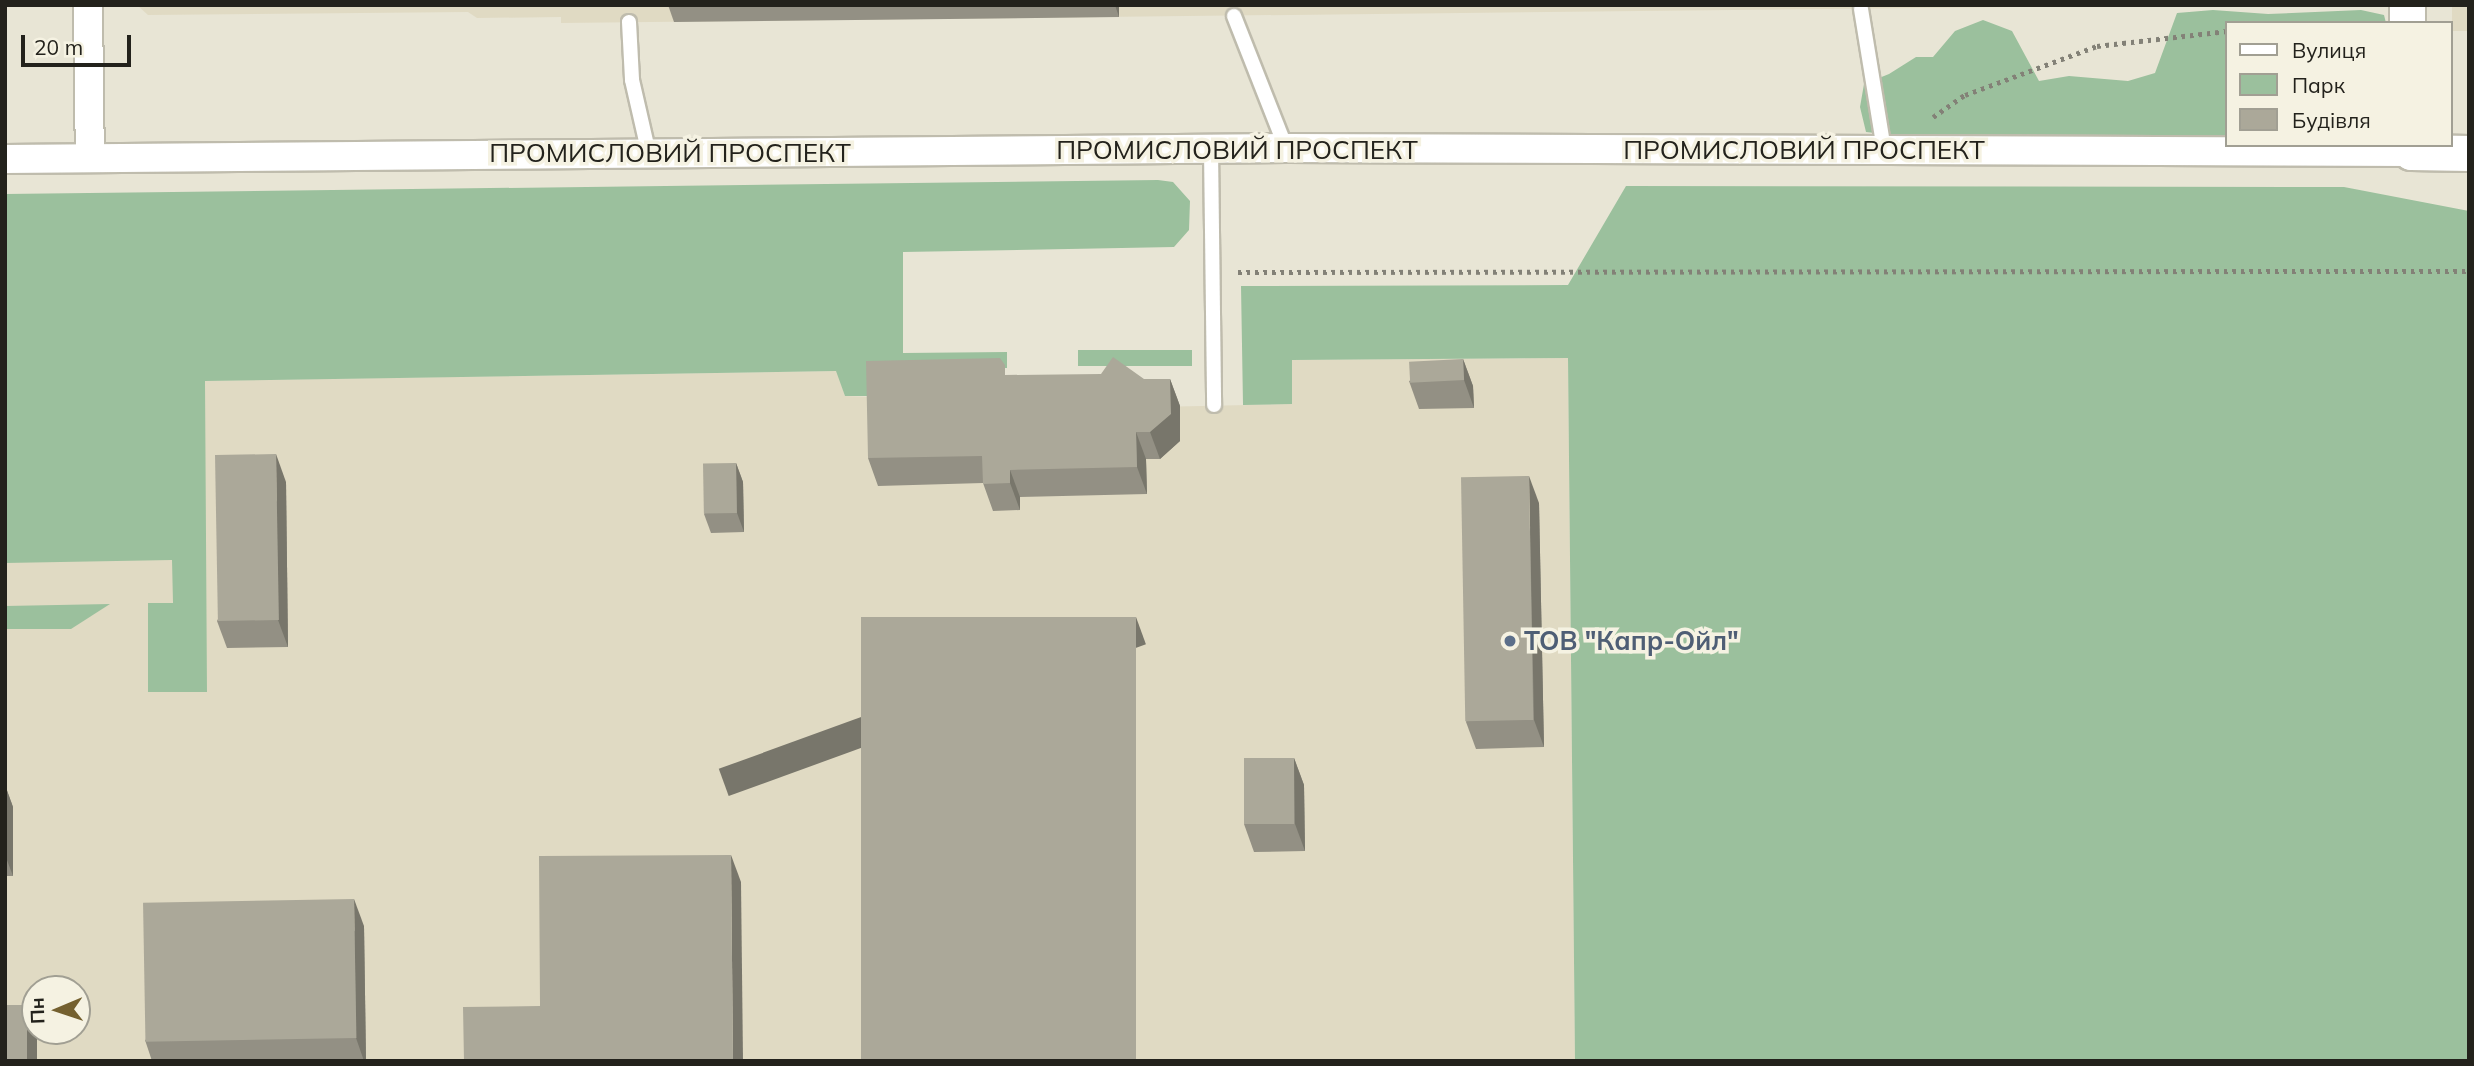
<!DOCTYPE html>
<html>
<head>
<meta charset="utf-8">
<style>
  body { margin:0 }
  #map { position:relative; width:2474px; height:1066px; overflow:hidden; background:#e8e5d5; font-family:Mulish,sans-serif }
  div>[style] { position:absolute }
  [style*='--x'] { left:calc(var(--x)*1px); top:calc(var(--y)*1px); width:calc(var(--w)*1px); rotate:calc(var(--a)*1deg) }
  .built>* { inset:0; background:#e0dac3; transform-origin:0 0 }
  .green>* { inset:0; background:#9bc09d; transform-origin:0 0 }
  .path>* { height:4.5px; margin-top:-2.25px; transform-origin:0; background:repeating-linear-gradient(90deg,#838177 0 3.5px,transparent 0 8.5px) }
  .roads { filter:drop-shadow(2px 0 #bfbcad) drop-shadow(-2px 0 #bfbcad) drop-shadow(0 2px #bfbcad) drop-shadow(0 -2px #bfbcad) }
  .service>* { height:14px; margin:-7px; padding:0 7px; transform-origin:7px; border-radius:7px; background:#fff }
  .minor>* { height:28px; margin:-14px; padding:0 14px; transform-origin:14px; border-radius:14px; background:#fff }
  .tertiary>* { height:35px; margin:-17.5px; padding:0 17.5px; transform-origin:17.5px; border-radius:17.5px; background:#fff }
  .wall>* { inset:0; background:#939084 }
  .shaded-wall>* { inset:0; background:#78766b; transform-origin:0 0 }
  .building>* { inset:0; background:#aba899; transform-origin:0 0 }
  .dots>* { width:19px; height:19px; translate:-50% -50%; box-sizing:border-box; border:4px solid #f5f2e2; border-radius:50% }
  span { translate:-50% -50%; white-space:nowrap; text-align:center; line-height:1.15; -webkit-text-stroke:7px #f5f2e2; paint-order:stroke }
  .street-label { font-size:26px; color:#23221c }
  .service-label { font-size:26px; color:#4e5e75; font-weight:700 }
  .left { translate:0 -50%; text-align:left }
  .frame { position:absolute; inset:0; border:7px solid #23221c; pointer-events:none }
  .legend { position:absolute; left:2225px; top:21px; width:228px; height:126px; box-sizing:border-box; background:#f5f2e2; border:2px solid #a19f93; margin:0; padding:9px 12px; list-style:none; font-size:21px; color:#23221c }
  .legend li { display:flex; align-items:center; gap:14px; height:35px }
  .legend b { width:35px; border:2px solid #a19f93 }
  .north { position:absolute; left:21px; top:975px; width:70px; height:70px; box-sizing:border-box; background:#f5f2e2; border:2px solid #a19f93; border-radius:50%; rotate:268deg; font-size:19px; font-weight:700; line-height:28px; text-align:center; color:#23221c }
  .north::after { content:''; display:block; margin:auto; width:24px; height:32px; background:#74602f; clip-path:polygon(50% 0,100% 100%,50% 72%,0 100%) }
  .scale { position:absolute; left:21px; top:35px; width:110px; height:32px; box-sizing:border-box; border:4px solid #23221c; border-top:0; padding-left:9px; font-size:21px; line-height:24px; white-space:nowrap; color:#23221c; -webkit-text-stroke:5px #f5f2e2; paint-order:stroke }
</style>
</head>
<body>
<div id="map">
  <div class="built">
    <div style="clip-path:polygon(137px 5px,2182px 5px,561px 23px,561px 17px,477px 18px,468px 12px,148px 15px)"></div>
    <div style="left:2452px;top:5px;width:17px;height:26px"></div>
    <div style="clip-path:polygon(evenodd,1568px 358px,1575px 1061px,5px 1061px,5px 384px,837px 371px,845px 396px,1154px 407px,1292px 404px,1292px 360px,1568px 358px,35px 989px,77px 989px,77px 1031px,35px 1031px,35px 989px)"></div>
  </div>
  <div class="green">
    <div style="clip-path:polygon(2213px 10px,2268px 14px,2361px 10px,2384px 15px,2386px 23px,2227px 23px,2227px 136px,1920px 138px,1866px 132px,1860px 107px,1864px 84px,1889px 74px,1916px 57px,1933px 57px,1955px 31px,1983px 20px,2012px 31px,2039px 81px,2069px 76px,2128px 81px,2155px 73px,2177px 13px)"></div>
    <div style="clip-path:polygon(1158px 180px,1173px 182px,1190px 201px,1189px 230px,1174px 247px,903px 252px,903px 353px,1007px 352px,1007px 368px,904px 369px,876px 396px,845px 396px,836px 371px,205px 381px,207px 692px,148px 692px,148px 603px,173px 603px,172px 560px,5px 563px,5px 194px)"></div>
    <div style="clip-path:polygon(1626px 186px,2344px 187px,2469px 211px,2469px 1061px,1575px 1061px,1568px 358px,1292px 360px,1292px 404px,1243px 405px,1241px 286px,1568px 285px)"></div>
    <div style="left:1192px;top:350px;width:16px;height:114px;rotate:90deg"></div>
    <div style="clip-path:polygon(110px 604px,71px 629px,5px 629px,5px 606px)"></div>
  </div>
  <div class="path">
    <div style="--x:1933;--y:117;--w:39;--a:-35"></div>
    <div style="--x:1965;--y:95;--w:141;--a:-20.4"></div>
    <div style="--x:2097;--y:46;--w:131;--a:-6.6"></div>
    <div style="--x:1238;--y:272;--w:1231;--a:-0.05"></div>
  </div>
  <div class="roads">
    <div class="service">
      <div style="--x:1861;--y:9;--w:143;--a:80.7"></div>
      <div style="--x:1234;--y:16;--w:142;--a:68.5"></div>
      <div style="--x:629;--y:22;--w:58;--a:87"></div>
      <div style="--x:632;--y:80;--w:76;--a:77.1"></div>
      <div style="--x:1211;--y:149;--w:256;--a:89.3"></div>
    </div>
    <div class="minor">
      <div style="--x:88;--y:5;--w:153;--a:89.3"></div>
      <div style="--x:5;--y:159;--w:1281;--a:-0.49"></div>
      <div style="--x:1286;--y:148;--w:1125;--a:0.2"></div>
    </div>
    <div class="tertiary">
      <div style="--x:2407;--y:5;--w:18;--a:90"></div>
      <div style="--x:2411;--y:145;--w:7;--a:90"></div>
      <div style="--x:2411;--y:152;--w:58;--a:1"></div>
    </div>
  </div>
  <div class="wall">
    <div style="clip-path:polygon(668px 5px,1119px 5px,1119px 17px,674px 22px)"></div>
    <div style="clip-path:polygon(1463px 359px,1473px 386px,1474px 408px,1419px 409px,1409px 381px)"></div>
    <div style="clip-path:polygon(1008px 375px,1144px 379px,1170px 379px,1180px 406px,1180px 441px,1160px 459px,1146px 459px,1147px 494px,1020px 497px,1020px 510px,993px 511px,983px 483px,878px 486px,868px 458px)"></div>
    <div style="clip-path:polygon(736px 463px,743px 482px,744px 532px,711px 533px,704px 514px)"></div>
    <div style="clip-path:polygon(286px 482px,288px 647px,227px 648px,217px 621px)"></div>
    <div style="clip-path:polygon(1539px 503px,1544px 747px,1476px 749px,1466px 722px)"></div>
    <div style="clip-path:polygon(1294px 758px,1304px 785px,1305px 851px,1254px 852px,1244px 824px)"></div>
    <div style="clip-path:polygon(5px 785px,13px 807px,13px 876px,5px 876px)"></div>
    <div style="clip-path:polygon(364px 926px,366px 1061px,152px 1061px,145px 1040px)"></div>
  </div>
  <div class="shaded-wall">
    <div style="clip-path:polygon(1115px 5px,1119px 5px,1119px 17px)"></div>
    <div style="clip-path:polygon(1463px 359px,1473px 386px,1474px 408px,1464px 380px)"></div>
    <div style="clip-path:polygon(1170px 379px,1180px 406px,1180px 441px,1160px 459px,1150px 432px)"></div>
    <div style="clip-path:polygon(1136px 432px,1146px 459px,1147px 494px,1137px 467px)"></div>
    <div style="clip-path:polygon(276px 454px,286px 482px,288px 647px,278px 620px)"></div>
    <div style="clip-path:polygon(736px 463px,743px 482px,744px 532px,737px 513px)"></div>
    <div style="clip-path:polygon(1010px 470px,1020px 497px,1020px 510px,1010px 483px)"></div>
    <div style="clip-path:polygon(1529px 476px,1539px 503px,1544px 747px,1534px 720px)"></div>
    <div style="left:1136px;top:617px;width:29px;height:444px;rotate:70deg"></div>
    <div style="clip-path:polygon(1294px 758px,1304px 785px,1305px 851px,1295px 824px)"></div>
    <div style="clip-path:polygon(5px 785px,13px 807px,13px 876px,5px 855px)"></div>
    <div style="clip-path:polygon(731px 855px,741px 882px,743px 1061px,733px 1061px)"></div>
    <div style="clip-path:polygon(354px 899px,364px 926px,366px 1061px,364px 1061px,356px 1038px)"></div>
    <div style="clip-path:polygon(27px 1005px,35px 1027px,35px 1031px,37px 1032px,37px 1061px,27px 1061px)"></div>
  </div>
  <div class="building">
    <div style="clip-path:polygon(1113px 357px,1144px 379px,1170px 379px,1171px 414px,1150px 432px,1136px 432px,1137px 467px,1010px 470px,1010px 483px,983px 484px,982px 456px,868px 458px,866px 361px,1000px 358px,1005px 365px,1005px 375px,1101px 374px)"></div>
    <div style="left:1463px;top:359px;width:21px;height:54px;rotate:87deg"></div>
    <div style="left:276px;top:454px;width:166px;height:61px;rotate:89deg"></div>
    <div style="left:736px;top:463px;width:50px;height:33px;rotate:89deg"></div>
    <div style="left:1529px;top:476px;width:244px;height:68px;rotate:89deg"></div>
    <div style="left:1136px;top:617px;width:444px;height:275px;rotate:90deg"></div>
    <div style="left:1244px;top:758px;width:50px;height:66px"></div>
    <div style="clip-path:polygon(731px 855px,733px 1061px,464px 1061px,463px 1007px,540px 1006px,539px 856px)"></div>
    <div style="left:354px;top:899px;width:139px;height:211px;rotate:89deg"></div>
    <div style="left:5px;top:1005px;width:22px;height:56px"></div>
  </div>
  <div class="dots">
    <div style="left:1510px;top:641px;background:#5c6f8a"></div>
  </div>
  <div class="street-label">
    <span style="left:1237px;top:150px">ПРОМИСЛОВИЙ ПРОСПЕКТ</span>
    <span style="left:1804px;top:150px">ПРОМИСЛОВИЙ ПРОСПЕКТ</span>
    <span style="left:670px;top:153px">ПРОМИСЛОВИЙ ПРОСПЕКТ</span>
  </div>
  <div class="service-label">
    <span class="left" style="left:1524px;top:641px">ТОВ "Капр-Ойл"</span>
  </div>
  <div class="frame"></div>
  <ul class="legend">
  <li><b style="height:9px;background:#fff"></b>Вулиця</li>
  <li><b style="height:19px;background:#9bc09d"></b>Парк</li>
  <li><b style="height:19px;background:#aba899"></b>Будівля</li>
  </ul>
  <div class="north">Пн</div>
  <div class="scale">20 m</div>
</div>
</body>
</html>
